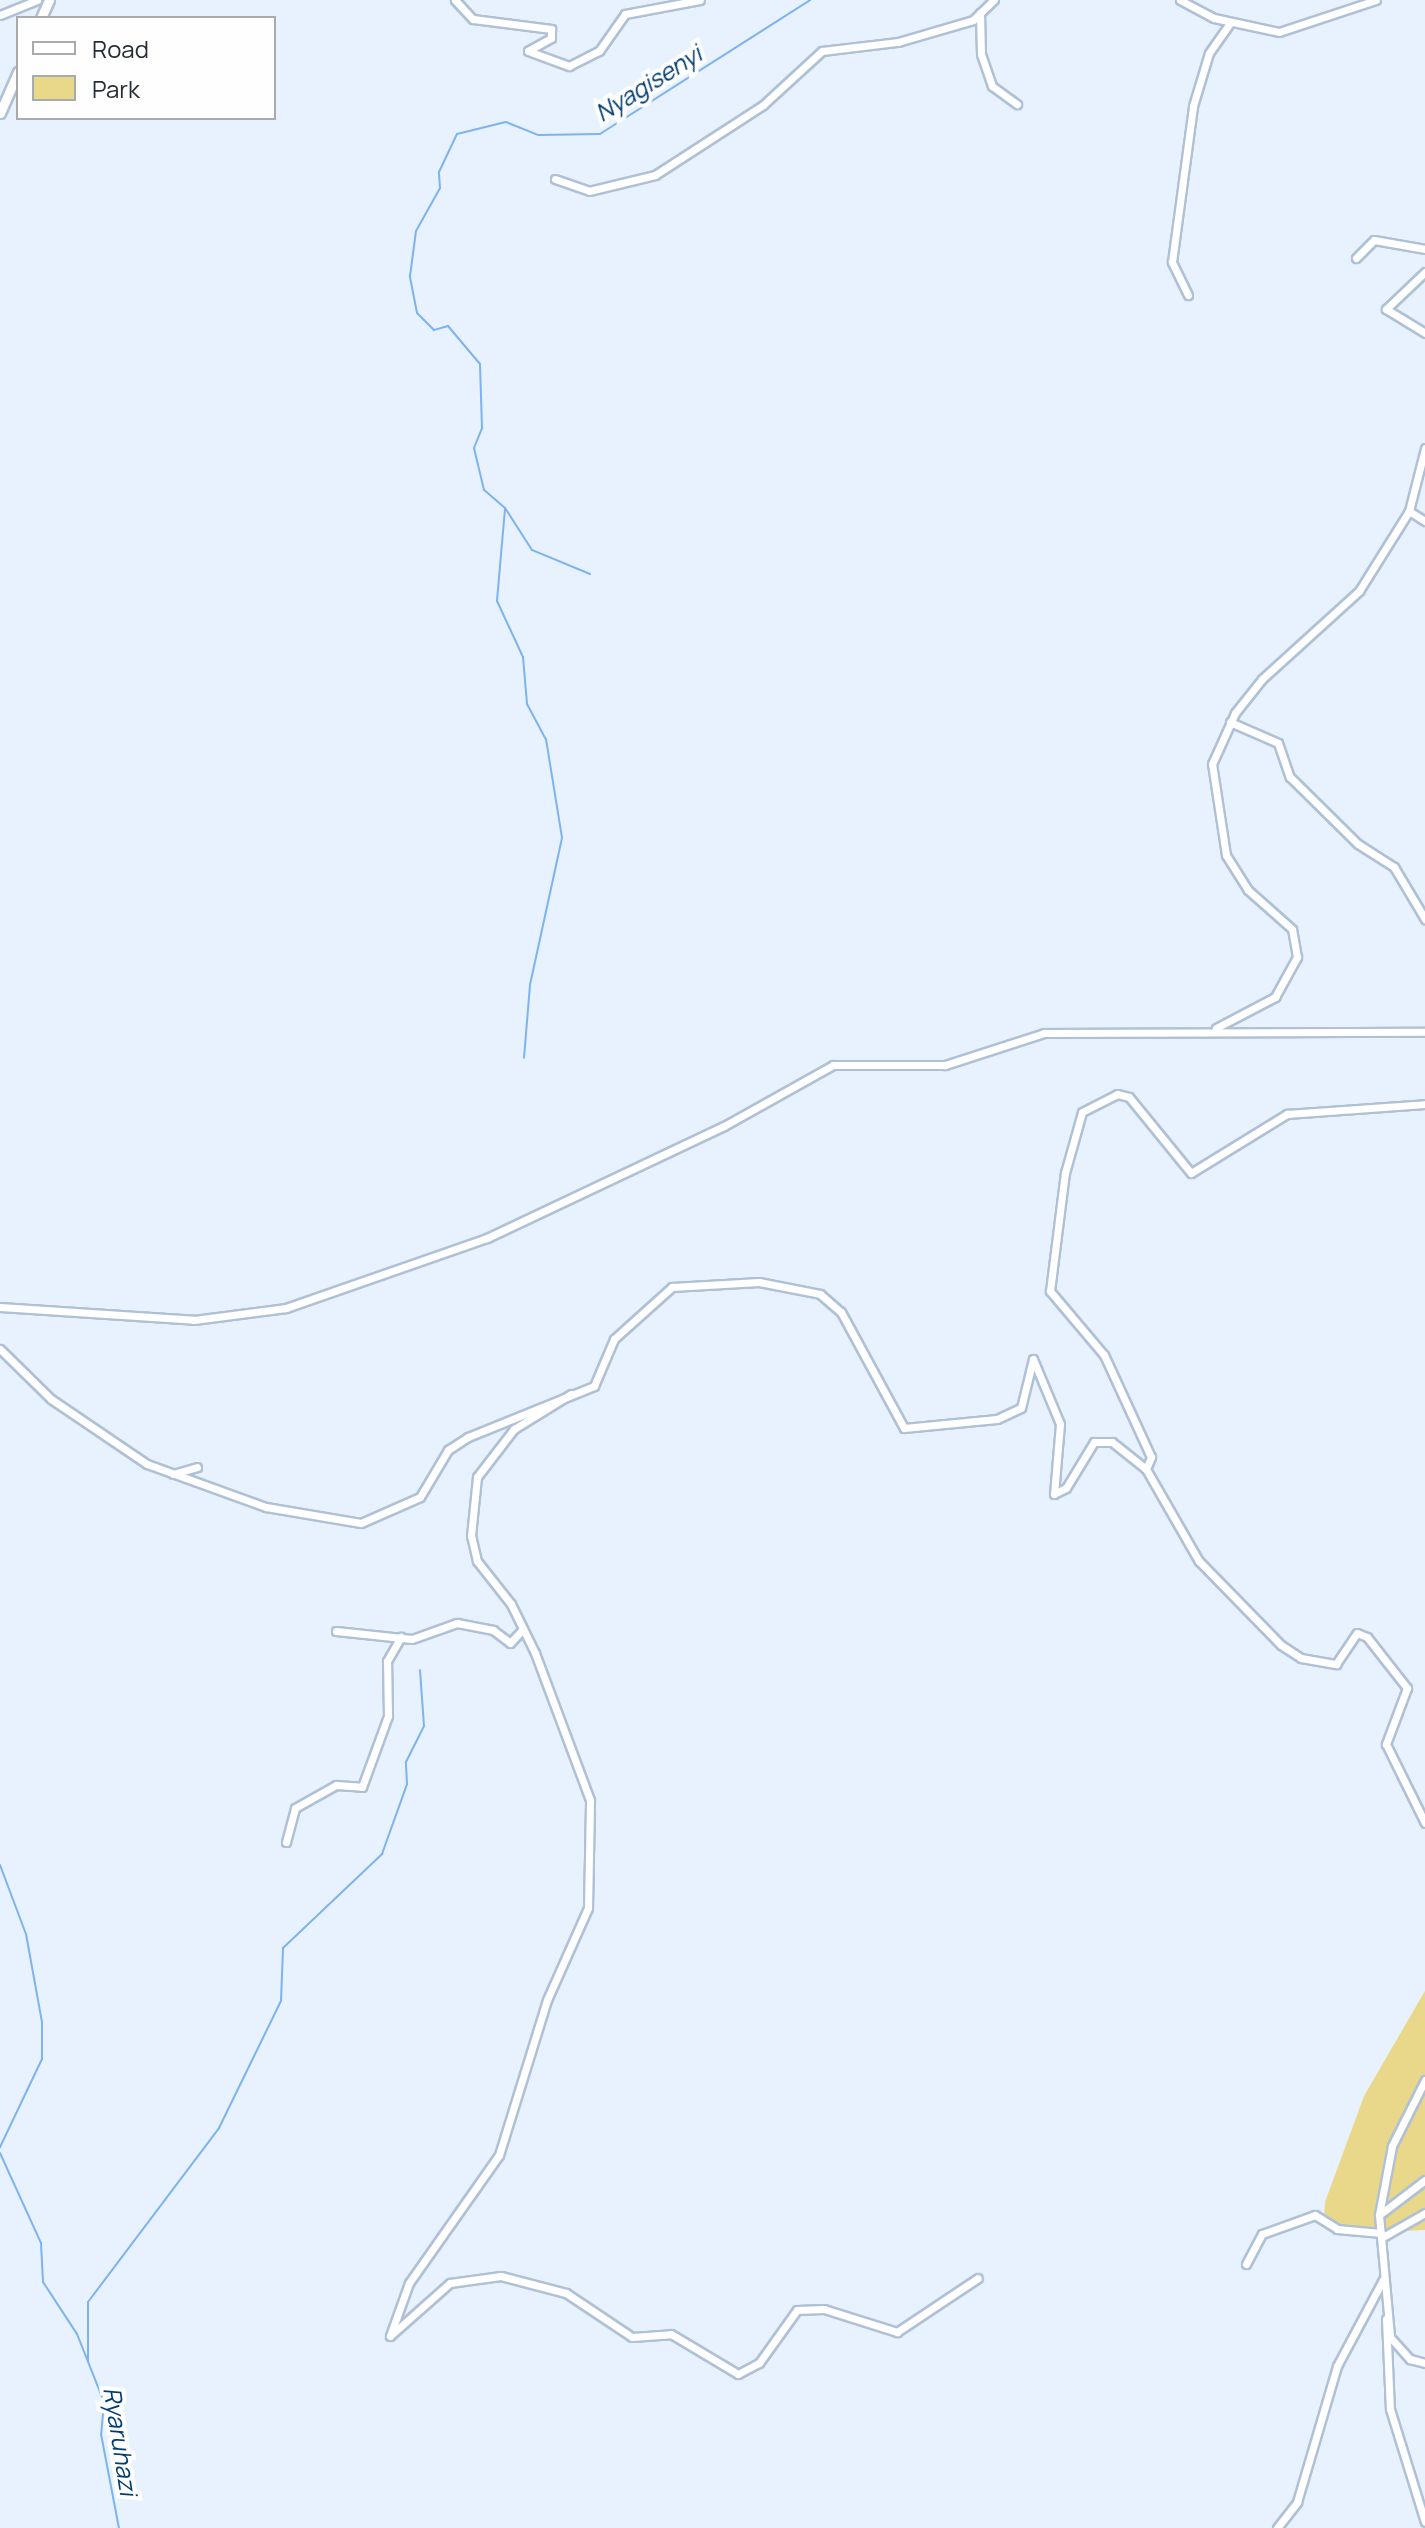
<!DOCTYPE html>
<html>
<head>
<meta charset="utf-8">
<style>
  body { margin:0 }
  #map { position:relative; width:1425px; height:2528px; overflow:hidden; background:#e7f2fe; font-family:Manrope,sans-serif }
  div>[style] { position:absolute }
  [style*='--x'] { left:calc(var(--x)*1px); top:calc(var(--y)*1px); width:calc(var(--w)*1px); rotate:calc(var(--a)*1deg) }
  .green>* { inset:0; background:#e9d78a }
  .stream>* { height:2px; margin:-1px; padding:0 1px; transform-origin:1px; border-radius:1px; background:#7eb3ee }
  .roads { filter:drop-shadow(2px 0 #b0c1d5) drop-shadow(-2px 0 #b0c1d5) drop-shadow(0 2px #b0c1d5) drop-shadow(0 -2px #b0c1d5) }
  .minor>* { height:7px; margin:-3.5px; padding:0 3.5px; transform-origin:3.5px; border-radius:3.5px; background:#fff }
  .major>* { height:9px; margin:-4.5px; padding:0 4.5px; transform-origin:4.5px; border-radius:4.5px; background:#fff }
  span { translate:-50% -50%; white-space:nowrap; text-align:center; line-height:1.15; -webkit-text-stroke:8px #fefefe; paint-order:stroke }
  .water-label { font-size:24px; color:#003c6f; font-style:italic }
  .legend { position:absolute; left:16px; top:16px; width:260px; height:104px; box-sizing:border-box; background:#fefefe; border:2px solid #a8abae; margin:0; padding:10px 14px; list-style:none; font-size:24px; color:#272e36 }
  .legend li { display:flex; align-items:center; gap:16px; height:40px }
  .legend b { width:40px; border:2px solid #a8abae }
</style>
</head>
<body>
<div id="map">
  <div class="green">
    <div style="clip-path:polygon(1425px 1991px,1425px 2230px,1360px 2233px,1324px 2220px,1325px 2202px,1364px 2096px)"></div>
  </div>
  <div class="stream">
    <div style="--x:505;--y:509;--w:92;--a:95"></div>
    <div style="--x:497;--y:601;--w:62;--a:65.1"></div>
    <div style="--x:523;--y:657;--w:47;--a:85.1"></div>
    <div style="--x:527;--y:704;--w:40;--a:62"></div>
    <div style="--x:546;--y:739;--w:100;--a:80.8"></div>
    <div style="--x:562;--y:838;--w:150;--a:102.3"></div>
    <div style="--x:530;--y:985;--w:73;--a:94.7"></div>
    <div style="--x:590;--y:574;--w:63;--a:-157.5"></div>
    <div style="--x:532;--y:550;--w:50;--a:-122.7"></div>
    <div style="--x:505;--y:508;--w:28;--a:-139"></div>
    <div style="--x:484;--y:490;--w:43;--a:-103.4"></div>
    <div style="--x:474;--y:448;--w:22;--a:-68"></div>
    <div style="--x:482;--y:428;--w:64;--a:-91.8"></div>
    <div style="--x:480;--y:364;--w:50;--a:-130.1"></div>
    <div style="--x:448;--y:326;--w:15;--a:164"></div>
    <div style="--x:434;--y:330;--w:24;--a:-135"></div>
    <div style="--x:417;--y:313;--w:38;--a:-101"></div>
    <div style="--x:410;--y:276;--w:45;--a:-82.4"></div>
    <div style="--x:416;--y:231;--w:49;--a:-60.8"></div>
    <div style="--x:440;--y:188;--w:16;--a:-94"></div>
    <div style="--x:439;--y:172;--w:42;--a:-64.7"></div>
    <div style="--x:457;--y:134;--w:50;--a:-13.8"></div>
    <div style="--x:506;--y:122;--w:35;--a:22"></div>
    <div style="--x:539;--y:135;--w:61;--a:-0.9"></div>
    <div style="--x:600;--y:134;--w:249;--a:-32.5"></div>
    <div style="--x:0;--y:1865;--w:74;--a:69.4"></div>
    <div style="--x:26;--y:1934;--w:89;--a:79.7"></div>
    <div style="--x:42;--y:2022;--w:37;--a:90"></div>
    <div style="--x:42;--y:2059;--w:98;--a:115.5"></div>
    <div style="--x:0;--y:2153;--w:99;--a:65.5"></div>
    <div style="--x:41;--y:2243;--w:39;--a:87"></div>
    <div style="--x:43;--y:2282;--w:62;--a:56.8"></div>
    <div style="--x:77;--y:2334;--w:73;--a:68.3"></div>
    <div style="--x:104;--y:2402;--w:32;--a:95"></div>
    <div style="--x:101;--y:2434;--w:96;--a:79.2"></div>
    <div style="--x:88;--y:2361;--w:59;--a:-90"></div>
    <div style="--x:88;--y:2302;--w:218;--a:-53"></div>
    <div style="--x:219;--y:2128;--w:141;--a:-64"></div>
    <div style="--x:281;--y:2001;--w:53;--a:-87.8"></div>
    <div style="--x:283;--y:1948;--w:137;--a:-43.5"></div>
    <div style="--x:382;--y:1854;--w:74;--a:-70.3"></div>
    <div style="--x:407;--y:1784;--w:22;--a:-93"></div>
    <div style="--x:406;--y:1762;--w:40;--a:-63.4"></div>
    <div style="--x:424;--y:1726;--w:56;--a:-94.1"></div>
  </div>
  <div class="roads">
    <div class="minor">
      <div style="--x:455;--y:0;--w:26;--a:47"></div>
      <div style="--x:473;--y:19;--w:79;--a:7.3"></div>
      <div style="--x:551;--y:29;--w:9;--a:90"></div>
      <div style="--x:551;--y:38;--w:26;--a:151"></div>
      <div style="--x:528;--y:51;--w:44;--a:20.1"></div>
      <div style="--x:569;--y:66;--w:34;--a:-27"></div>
      <div style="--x:599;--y:51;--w:45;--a:-54.9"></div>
      <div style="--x:625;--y:14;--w:76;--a:-10.6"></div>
      <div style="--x:1180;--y:0;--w:38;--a:28"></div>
      <div style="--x:1214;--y:18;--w:66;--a:12.2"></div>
      <div style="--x:1279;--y:32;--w:102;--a:-18.3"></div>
      <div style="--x:980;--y:13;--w:41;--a:88.6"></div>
      <div style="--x:981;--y:54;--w:34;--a:71"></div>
      <div style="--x:992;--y:86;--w:31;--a:36"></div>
      <div style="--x:0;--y:15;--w:40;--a:-22"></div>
      <div style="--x:555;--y:179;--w:36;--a:19"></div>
      <div style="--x:589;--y:191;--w:68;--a:-13.6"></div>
      <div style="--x:655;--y:175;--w:129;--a:-32.9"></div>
      <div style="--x:763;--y:105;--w:80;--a:-42.5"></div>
      <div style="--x:822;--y:51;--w:77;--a:-6.8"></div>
      <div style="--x:898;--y:42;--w:78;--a:-16.3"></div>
      <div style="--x:973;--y:20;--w:29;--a:-44"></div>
      <div style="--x:1356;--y:258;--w:25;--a:-45"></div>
      <div style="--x:1374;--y:240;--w:52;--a:10"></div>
      <div style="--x:1425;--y:272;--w:54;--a:136.5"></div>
      <div style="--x:1386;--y:309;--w:46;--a:31.6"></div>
      <div style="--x:1188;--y:295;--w:37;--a:-116"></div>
      <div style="--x:1172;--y:262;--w:157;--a:-82.3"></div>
      <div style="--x:1193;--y:106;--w:55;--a:-73.2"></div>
      <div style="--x:1209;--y:53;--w:37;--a:-55"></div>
      <div style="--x:1409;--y:511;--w:19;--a:32"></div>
      <div style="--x:1230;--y:722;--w:52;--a:23.6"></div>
      <div style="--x:1278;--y:743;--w:36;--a:71"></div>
      <div style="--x:1290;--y:777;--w:95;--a:44.6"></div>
      <div style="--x:1358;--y:844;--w:43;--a:32.6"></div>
      <div style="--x:1394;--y:867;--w:61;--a:59.2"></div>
      <div style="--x:1216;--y:1028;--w:67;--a:-27.7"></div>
      <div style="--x:1275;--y:997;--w:46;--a:-61.2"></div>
      <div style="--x:1297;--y:957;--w:28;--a:-100"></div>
      <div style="--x:1292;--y:929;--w:59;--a:-138.4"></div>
      <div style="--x:1248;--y:890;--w:41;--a:-122.2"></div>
      <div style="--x:1226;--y:855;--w:92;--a:-98.7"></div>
      <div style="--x:1212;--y:764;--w:56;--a:-65.7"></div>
      <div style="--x:1235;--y:713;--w:43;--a:-51.5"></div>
      <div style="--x:1262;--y:679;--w:131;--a:-42.2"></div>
      <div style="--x:1359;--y:591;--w:94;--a:-58"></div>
      <div style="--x:1409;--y:511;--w:65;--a:-75.7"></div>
      <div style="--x:0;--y:1307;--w:194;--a:3.8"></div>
      <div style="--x:194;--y:1320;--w:93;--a:-7.4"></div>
      <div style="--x:286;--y:1308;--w:213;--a:-19.2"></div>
      <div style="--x:487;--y:1238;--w:262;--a:-25.3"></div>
      <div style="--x:724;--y:1126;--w:125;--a:-29.2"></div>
      <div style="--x:833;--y:1065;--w:112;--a:0"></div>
      <div style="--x:945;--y:1065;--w:104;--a:-17.9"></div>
      <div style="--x:1044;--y:1033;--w:381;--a:-0.2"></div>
      <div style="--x:0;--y:1349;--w:71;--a:44.4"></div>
      <div style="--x:51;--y:1399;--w:116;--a:34.1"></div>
      <div style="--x:147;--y:1464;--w:127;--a:19.9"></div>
      <div style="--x:266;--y:1507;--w:96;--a:9.6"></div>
      <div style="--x:361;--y:1523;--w:64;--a:-23.8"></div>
      <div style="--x:420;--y:1497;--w:55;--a:-59.2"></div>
      <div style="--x:448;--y:1450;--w:24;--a:-33"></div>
      <div style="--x:468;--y:1437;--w:136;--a:-22"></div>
      <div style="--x:594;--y:1386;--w:51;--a:-66.9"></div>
      <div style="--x:614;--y:1339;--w:78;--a:-41.9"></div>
      <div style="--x:672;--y:1287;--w:87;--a:-3.3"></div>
      <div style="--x:759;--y:1282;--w:62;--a:11.1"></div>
      <div style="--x:820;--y:1294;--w:28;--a:41"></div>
      <div style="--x:841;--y:1312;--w:132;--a:61.5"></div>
      <div style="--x:904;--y:1428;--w:93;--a:-5.5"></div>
      <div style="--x:997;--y:1419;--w:26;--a:-25"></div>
      <div style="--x:1021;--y:1408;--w:50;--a:-76.2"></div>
      <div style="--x:1033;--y:1359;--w:70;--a:67.4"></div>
      <div style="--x:1060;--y:1424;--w:70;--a:94.9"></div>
      <div style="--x:1054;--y:1494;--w:13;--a:-27"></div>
      <div style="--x:1066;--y:1488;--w:54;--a:-58.7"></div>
      <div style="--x:1094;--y:1442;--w:18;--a:0"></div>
      <div style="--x:1112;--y:1442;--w:43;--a:38.5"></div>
      <div style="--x:1146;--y:1469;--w:106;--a:60.1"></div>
      <div style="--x:1199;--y:1561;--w:117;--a:45.7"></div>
      <div style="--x:1281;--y:1645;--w:24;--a:33"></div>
      <div style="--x:1301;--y:1658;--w:36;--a:10"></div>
      <div style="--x:1336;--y:1664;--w:37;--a:-56"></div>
      <div style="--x:1357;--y:1633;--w:11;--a:22"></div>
      <div style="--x:1367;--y:1637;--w:65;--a:51.9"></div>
      <div style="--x:1407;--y:1688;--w:60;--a:110.6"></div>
      <div style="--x:1386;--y:1744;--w:88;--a:63.7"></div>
      <div style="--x:1146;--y:1469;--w:13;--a:-67"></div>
      <div style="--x:1151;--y:1457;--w:112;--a:-114.7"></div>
      <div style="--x:1104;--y:1355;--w:84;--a:-130.2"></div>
      <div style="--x:1050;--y:1291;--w:119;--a:-82.8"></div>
      <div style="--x:1065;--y:1173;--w:63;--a:-74.4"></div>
      <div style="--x:1082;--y:1112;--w:39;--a:-27"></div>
      <div style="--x:1117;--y:1094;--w:12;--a:14"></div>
      <div style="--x:1129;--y:1097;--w:98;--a:50.8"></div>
      <div style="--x:1191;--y:1173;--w:113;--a:-31.6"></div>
      <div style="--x:1287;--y:1114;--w:138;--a:-4.1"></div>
      <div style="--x:173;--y:1474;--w:25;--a:-16"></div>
      <div style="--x:336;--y:1631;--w:76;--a:6"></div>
      <div style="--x:412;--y:1639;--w:48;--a:-19.6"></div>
      <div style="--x:457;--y:1623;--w:37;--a:11"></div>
      <div style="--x:493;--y:1630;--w:21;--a:37"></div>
      <div style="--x:510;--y:1643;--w:19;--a:-47"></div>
      <div style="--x:286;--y:1842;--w:35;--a:-75"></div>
      <div style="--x:295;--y:1808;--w:47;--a:-29.3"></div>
      <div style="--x:336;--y:1785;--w:26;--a:4"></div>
      <div style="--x:362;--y:1787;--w:76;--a:-69.9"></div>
      <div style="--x:388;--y:1716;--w:55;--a:-91"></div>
      <div style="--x:387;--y:1661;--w:28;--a:-60"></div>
      <div style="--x:1425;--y:2080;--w:74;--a:116.6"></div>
      <div style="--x:1392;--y:2146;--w:70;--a:100.7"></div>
      <div style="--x:1379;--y:2215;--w:122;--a:84.8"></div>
      <div style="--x:1390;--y:2337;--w:30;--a:48"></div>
      <div style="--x:1410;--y:2359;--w:16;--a:15"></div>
      <div style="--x:1379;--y:2215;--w:58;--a:-37.3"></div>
      <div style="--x:1381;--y:2238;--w:51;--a:-29.6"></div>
      <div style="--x:1246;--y:2264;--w:34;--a:-62"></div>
      <div style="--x:1262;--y:2234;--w:56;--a:-19.7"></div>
      <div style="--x:1315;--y:2215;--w:26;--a:32"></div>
      <div style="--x:1337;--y:2229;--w:44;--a:5.2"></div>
      <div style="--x:1386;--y:2319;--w:90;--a:87.5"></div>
      <div style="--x:1390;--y:2409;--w:118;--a:72.8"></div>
      <div style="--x:390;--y:2336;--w:56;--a:-70.3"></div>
      <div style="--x:409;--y:2283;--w:156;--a:-54.9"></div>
      <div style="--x:499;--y:2155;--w:162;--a:-72.8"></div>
      <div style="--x:547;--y:2000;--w:101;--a:-66"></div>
      <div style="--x:588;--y:1908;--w:108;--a:-88.9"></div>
      <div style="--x:590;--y:1800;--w:157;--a:-110.5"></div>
      <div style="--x:535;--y:1653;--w:55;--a:-116.1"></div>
      <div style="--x:511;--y:1604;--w:55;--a:-128.3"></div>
      <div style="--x:477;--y:1561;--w:26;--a:-103"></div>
      <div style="--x:471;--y:1536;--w:59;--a:-84.2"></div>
      <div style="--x:477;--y:1477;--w:61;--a:-52.4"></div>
      <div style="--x:514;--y:1429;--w:67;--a:-31.6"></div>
      <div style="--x:390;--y:2336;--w:80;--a:-41.5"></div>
      <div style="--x:450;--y:2283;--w:51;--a:-7.8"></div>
      <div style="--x:501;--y:2276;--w:67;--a:14.7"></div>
      <div style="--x:566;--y:2293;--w:79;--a:33.7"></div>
      <div style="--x:632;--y:2337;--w:39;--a:-4"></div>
      <div style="--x:671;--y:2334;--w:78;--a:30.8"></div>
      <div style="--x:738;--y:2374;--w:24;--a:-28"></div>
      <div style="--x:759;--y:2363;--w:65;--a:-54.4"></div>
      <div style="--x:797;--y:2310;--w:27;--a:-2"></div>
      <div style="--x:824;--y:2309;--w:77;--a:17.5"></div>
      <div style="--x:897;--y:2332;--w:97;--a:-33.7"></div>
      <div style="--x:1277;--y:2528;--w:33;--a:-52"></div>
      <div style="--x:1297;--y:2502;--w:142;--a:-73.6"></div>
      <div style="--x:1337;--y:2366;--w:98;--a:-61.9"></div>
    </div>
    <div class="major">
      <div style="--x:41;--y:18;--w:20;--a:-66"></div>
      <div style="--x:0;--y:113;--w:45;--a:-66.3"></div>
    </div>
  </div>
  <div class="water-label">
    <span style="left:648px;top:83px;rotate:-32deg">Nyagisenyi</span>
    <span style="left:121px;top:2441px;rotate:81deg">Ryaruhazi</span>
  </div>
  <ul class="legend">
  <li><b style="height:10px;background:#fff"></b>Road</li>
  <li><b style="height:22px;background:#e9d78a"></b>Park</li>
  </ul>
</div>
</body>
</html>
